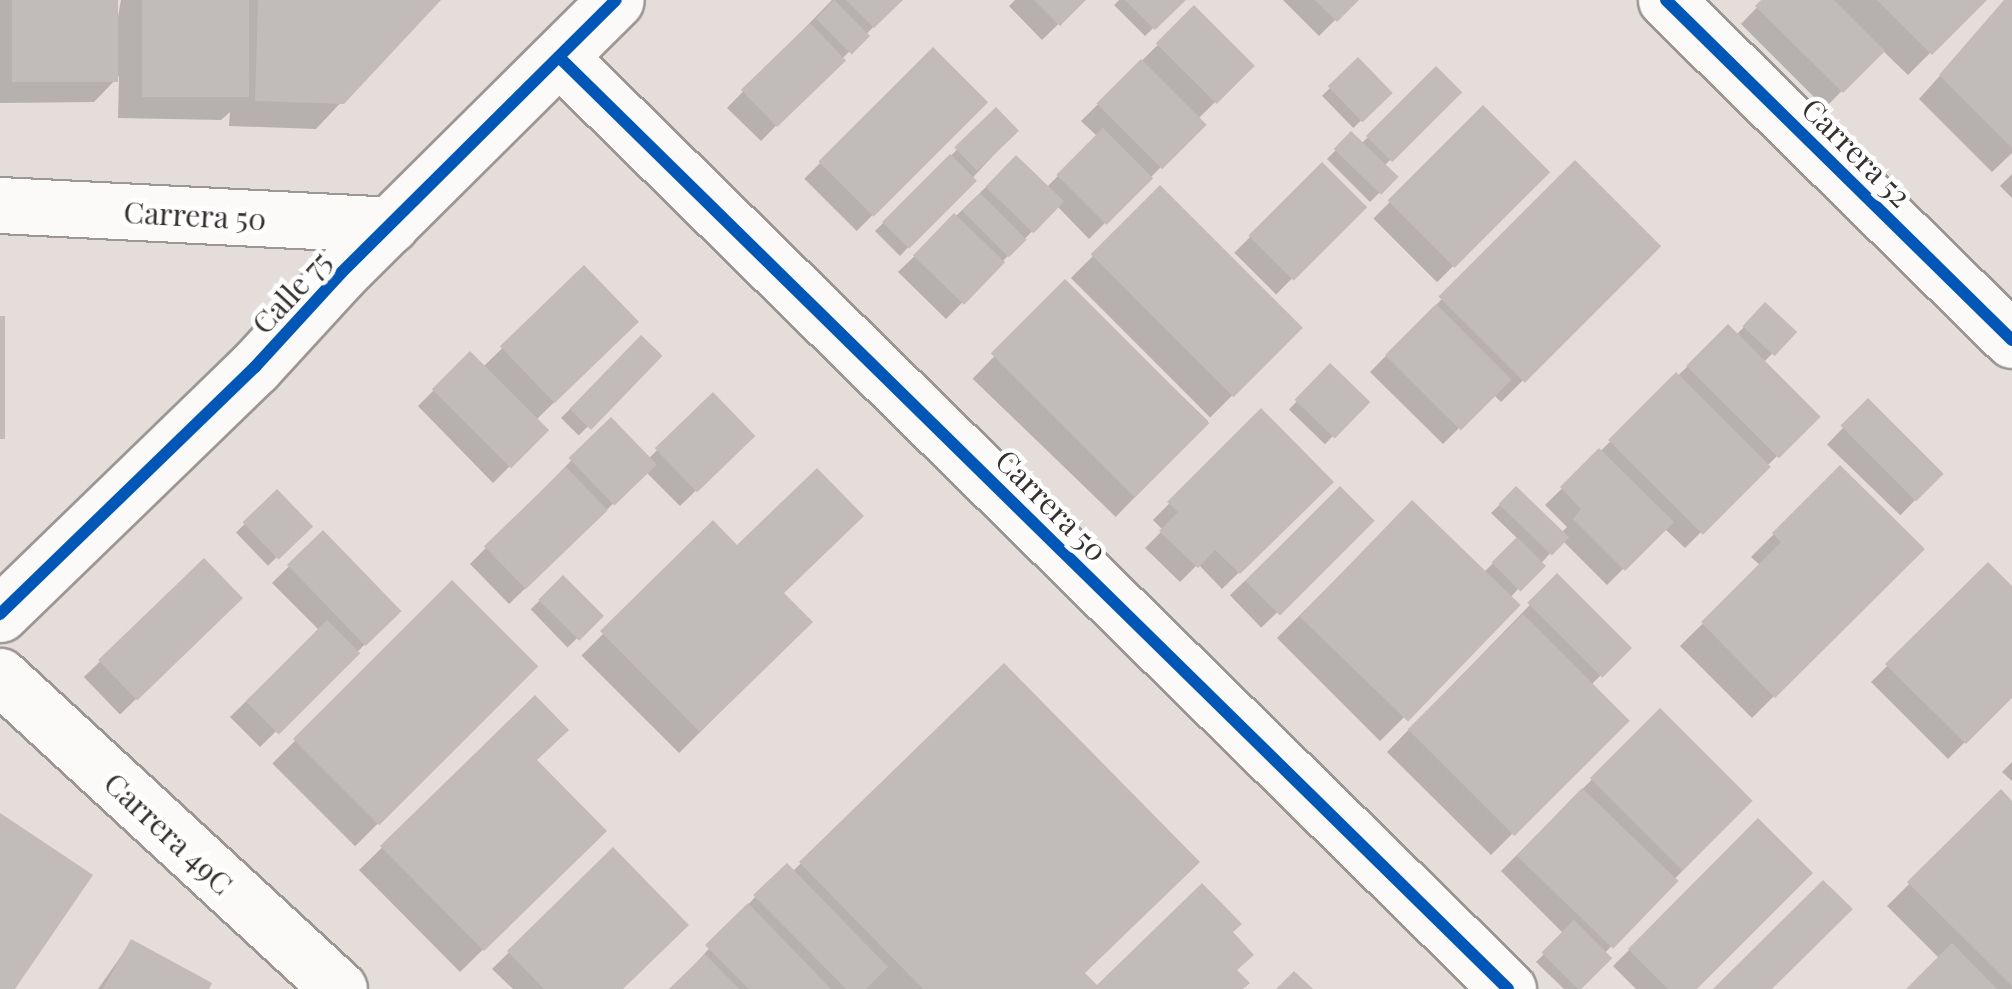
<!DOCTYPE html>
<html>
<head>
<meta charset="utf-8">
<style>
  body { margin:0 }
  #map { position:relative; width:2012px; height:989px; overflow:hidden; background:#e4ddda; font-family:"Playfair Display",serif }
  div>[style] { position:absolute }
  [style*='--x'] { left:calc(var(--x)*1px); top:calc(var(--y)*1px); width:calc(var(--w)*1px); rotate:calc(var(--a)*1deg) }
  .shadow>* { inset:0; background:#0003; transform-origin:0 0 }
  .building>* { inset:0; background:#c1bbba; transform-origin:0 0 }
  .roads { filter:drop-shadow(2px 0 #9c9794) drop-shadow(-2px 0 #9c9794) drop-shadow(0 2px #9c9794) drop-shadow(0 -2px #9c9794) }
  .minor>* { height:55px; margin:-27.5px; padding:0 27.5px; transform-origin:27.5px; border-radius:27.5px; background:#fbfaf9 }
  .tertiary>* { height:55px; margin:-27.5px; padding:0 27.5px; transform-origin:27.5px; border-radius:27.5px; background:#fbfaf9 }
  .cycleway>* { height:12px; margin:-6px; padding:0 6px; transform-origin:6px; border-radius:6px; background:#0057b8 }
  span { translate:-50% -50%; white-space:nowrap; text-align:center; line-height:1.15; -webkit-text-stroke:9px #fff; paint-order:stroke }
  .street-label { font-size:30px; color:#35302e }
</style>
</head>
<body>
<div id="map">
  <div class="shadow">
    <div style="clip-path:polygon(0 0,115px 0,116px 28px,121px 0,437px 0,316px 129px,229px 126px,230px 112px,221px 120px,118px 118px,119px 76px,94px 102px,0 103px)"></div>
    <div style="clip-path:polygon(832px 0,900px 0,761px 141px,727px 108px)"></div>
    <div style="clip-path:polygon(1015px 0,1083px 0,1042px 40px,1009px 6px)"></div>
    <div style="clip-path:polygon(1119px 0,1182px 0,1145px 36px,1114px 5px)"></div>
    <div style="clip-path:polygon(1283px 0,1355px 0,1319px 36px)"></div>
    <div style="clip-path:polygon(1764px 0,1983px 0,1908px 75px,1882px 50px,1825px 108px,1741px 24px)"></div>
    <div style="clip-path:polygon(2008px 0,2012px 153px,1992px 172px,1919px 99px)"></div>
    <div style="clip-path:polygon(1194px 9px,1251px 66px,1198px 119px,1204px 124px,1089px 239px,1057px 206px,946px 319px,898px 272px,1016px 158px,1046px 188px,1097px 136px,1081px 121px)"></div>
    <div style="left:933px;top:50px;width:74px;height:182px;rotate:45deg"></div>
    <div style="left:1358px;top:61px;width:45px;height:50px;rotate:46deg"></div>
    <div style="clip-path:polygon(1436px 70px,1458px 92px,1384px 166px,1395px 177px,1370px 202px,1327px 159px,1351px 135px,1361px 144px)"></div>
    <div style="left:1483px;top:109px;width:90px;height:155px;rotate:45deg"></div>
    <div style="clip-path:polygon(996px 111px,1016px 131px,900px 256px,875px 231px)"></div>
    <div style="clip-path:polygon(1575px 164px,1658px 246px,1501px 402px,1493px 394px,1443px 444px,1370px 372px)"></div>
    <div style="left:1322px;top:165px;width:59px;height:124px;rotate:45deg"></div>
    <div style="clip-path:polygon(2012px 174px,2012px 198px,2000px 186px)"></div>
    <div style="left:1160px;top:189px;width:197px;height:126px;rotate:45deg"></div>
    <div style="clip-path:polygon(583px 269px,636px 322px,536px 420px,546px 430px,493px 483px,418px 406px,470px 354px,483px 367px)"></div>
    <div style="left:1065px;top:283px;width:199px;height:133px;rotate:44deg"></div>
    <div style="clip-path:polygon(1765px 306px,1793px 332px,1764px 362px,1817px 416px,1685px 548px,1664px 528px,1607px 585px,1562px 540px,1509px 599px,1516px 606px,1380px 741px,1277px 638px,1412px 503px,1483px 573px,1518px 539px,1491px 513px,1516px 489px,1561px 533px,1567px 527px,1545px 505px,1728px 327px,1736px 335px)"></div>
    <div style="left:641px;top:338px;width:25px;height:113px;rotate:45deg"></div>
    <div style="left:1330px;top:367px;width:50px;height:59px;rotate:44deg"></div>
    <div style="clip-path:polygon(713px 396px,752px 436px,680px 506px,646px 472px,509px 604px,470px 564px,611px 420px,649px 458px)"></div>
    <div style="left:1868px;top:402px;width:102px;height:59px;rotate:44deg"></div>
    <div style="clip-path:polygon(1260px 412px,1330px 482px,1222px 589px,1198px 564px,1180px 582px,1145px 548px,1163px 530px,1153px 520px)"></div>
    <div style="clip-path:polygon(1840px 468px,1921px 549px,1752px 718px,1680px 646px,1761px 566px,1751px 557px)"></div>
    <div style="left:1340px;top:489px;width:45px;height:153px;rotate:46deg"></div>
    <div style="left:277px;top:493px;width:46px;height:57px;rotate:46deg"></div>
    <div style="left:713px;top:524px;width:138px;height:186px;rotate:45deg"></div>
    <div style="clip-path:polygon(323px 533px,399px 611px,260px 747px,230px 717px,319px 630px,272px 583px)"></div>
    <div style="left:204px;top:561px;width:52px;height:167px;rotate:46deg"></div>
    <div style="clip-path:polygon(1988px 566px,2012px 590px,2012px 695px,1948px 759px,1871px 682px)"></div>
    <div style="clip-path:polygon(1557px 577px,1628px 648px,1591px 685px,1626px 720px,1491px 855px,1387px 752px)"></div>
    <div style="left:563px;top:578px;width:53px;height:45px;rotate:46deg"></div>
    <div style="left:452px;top:584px;width:117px;height:254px;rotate:45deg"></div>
    <div style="clip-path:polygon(1004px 666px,1066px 989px,673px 989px,755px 897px,787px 867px,792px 872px)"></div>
    <div style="clip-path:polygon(535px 699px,534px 760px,604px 831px,460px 972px,359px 870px)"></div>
    <div style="clip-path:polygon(1660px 711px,1749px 800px,1604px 954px,1608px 958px,1578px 989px,1564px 989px,1536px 962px,1564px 934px,1501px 871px)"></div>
    <div style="clip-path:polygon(2012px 762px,2012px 781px,2002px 772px)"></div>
    <div style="clip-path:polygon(2001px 793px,2012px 804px,2012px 989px,1910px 989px,1940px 959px,1887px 906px)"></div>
    <div style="clip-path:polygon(1758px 822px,1693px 989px,1636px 989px,1613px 966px)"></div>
    <div style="clip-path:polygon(613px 850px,620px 989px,513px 989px,492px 969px)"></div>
    <div style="clip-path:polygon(131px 942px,206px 989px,98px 989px)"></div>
  </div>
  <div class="building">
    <div style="left:12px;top:0;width:106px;height:82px"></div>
    <div style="left:142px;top:0;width:107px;height:97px"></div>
    <div style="clip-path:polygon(258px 0,441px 0,344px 104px,255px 101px)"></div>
    <div style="left:834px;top:0;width:51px;height:26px;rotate:45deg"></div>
    <div style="clip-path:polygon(846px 0,903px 0,874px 28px)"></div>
    <div style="clip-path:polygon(1034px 0,1086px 0,1060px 26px)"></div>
    <div style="clip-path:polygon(1125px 0,1186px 0,1155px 30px)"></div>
    <div style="clip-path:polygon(1315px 0,1359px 0,1337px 22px)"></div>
    <div style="clip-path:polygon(1761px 0,1834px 0,1885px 51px,1843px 93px,1755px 6px)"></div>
    <div style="clip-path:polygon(1877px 0,1987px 0,1932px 55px)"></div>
    <div style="clip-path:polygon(2004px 0,2012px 0,2012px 148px,1939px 75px)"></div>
    <div style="left:1194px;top:5px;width:86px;height:54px;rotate:45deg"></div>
    <div style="left:810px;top:23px;width:52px;height:96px;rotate:46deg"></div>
    <div style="left:933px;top:47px;width:78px;height:162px;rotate:45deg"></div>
    <div style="left:1358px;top:57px;width:50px;height:42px;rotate:46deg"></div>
    <div style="left:1141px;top:59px;width:93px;height:63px;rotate:45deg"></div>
    <div style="left:1436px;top:66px;width:37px;height:99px;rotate:45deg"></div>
    <div style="left:1483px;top:105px;width:95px;height:135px;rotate:45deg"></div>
    <div style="left:996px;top:107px;width:33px;height:58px;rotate:46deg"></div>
    <div style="left:1103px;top:128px;width:71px;height:66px;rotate:45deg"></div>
    <div style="left:1351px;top:131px;width:66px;height:25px;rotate:44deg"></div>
    <div style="left:950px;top:154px;width:38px;height:96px;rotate:45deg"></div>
    <div style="left:1016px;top:155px;width:67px;height:44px;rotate:44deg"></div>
    <div style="left:1575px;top:160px;width:122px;height:193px;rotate:45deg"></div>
    <div style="left:1322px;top:162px;width:64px;height:104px;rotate:45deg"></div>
    <div style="left:1160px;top:185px;width:202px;height:98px;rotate:45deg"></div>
    <div style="left:980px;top:193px;width:66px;height:25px;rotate:45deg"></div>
    <div style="left:954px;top:213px;width:71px;height:59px;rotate:44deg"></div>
    <div style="left:584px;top:265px;width:79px;height:117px;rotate:46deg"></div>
    <div style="left:1065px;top:279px;width:204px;height:105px;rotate:45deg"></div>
    <div style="left:1765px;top:302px;width:44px;height:33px;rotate:43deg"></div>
    <div style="left:1436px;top:304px;width:107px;height:72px;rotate:45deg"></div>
    <div style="left:0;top:316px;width:5px;height:123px"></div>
    <div style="left:1728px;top:324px;width:131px;height:59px;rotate:45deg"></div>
    <div style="left:641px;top:335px;width:30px;height:103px;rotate:44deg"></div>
    <div style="left:470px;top:351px;width:112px;height:54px;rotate:45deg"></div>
    <div style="left:1330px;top:363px;width:56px;height:51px;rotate:44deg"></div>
    <div style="left:1676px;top:372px;width:134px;height:96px;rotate:45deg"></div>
    <div style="left:713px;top:392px;width:61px;height:81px;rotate:46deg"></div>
    <div style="left:1868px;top:398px;width:107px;height:39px;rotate:45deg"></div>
    <div style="clip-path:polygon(1261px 408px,1334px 482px,1240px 574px,1215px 550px,1198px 568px,1159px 531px,1178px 512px,1167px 502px)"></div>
    <div style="left:611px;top:417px;width:66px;height:59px;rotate:46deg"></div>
    <div style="clip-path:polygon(1599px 448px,1674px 522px,1625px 571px,1573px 519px,1581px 509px,1560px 487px)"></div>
    <div style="clip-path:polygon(1840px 465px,1925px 549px,1775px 698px,1701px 622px,1781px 542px,1772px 533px)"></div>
    <div style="left:566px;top:467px;width:60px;height:114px;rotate:46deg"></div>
    <div style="clip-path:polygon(817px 468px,864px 516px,784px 593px,813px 622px,700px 732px,600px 631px,713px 520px,737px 545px)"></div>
    <div style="left:1340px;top:486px;width:49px;height:134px;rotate:45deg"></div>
    <div style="left:1516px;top:486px;width:74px;height:25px;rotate:44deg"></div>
    <div style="left:277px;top:489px;width:52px;height:48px;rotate:46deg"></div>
    <div style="left:1412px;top:500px;width:151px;height:162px;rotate:44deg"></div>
    <div style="left:323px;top:530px;width:113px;height:50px;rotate:46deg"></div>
    <div style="left:1517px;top:537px;width:41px;height:36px;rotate:45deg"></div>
    <div style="left:204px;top:558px;width:56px;height:147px;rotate:46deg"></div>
    <div style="clip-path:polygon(1988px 562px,2012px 586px,2012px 698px,1966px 744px,1885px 664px)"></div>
    <div style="left:1557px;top:573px;width:106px;height:42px;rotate:45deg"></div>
    <div style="left:563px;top:575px;width:58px;height:35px;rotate:45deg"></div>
    <div style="left:452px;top:580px;width:122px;height:225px;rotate:45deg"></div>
    <div style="left:1523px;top:614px;width:151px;height:163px;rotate:45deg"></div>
    <div style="left:327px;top:620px;width:47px;height:115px;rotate:45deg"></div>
    <div style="clip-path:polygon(1004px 663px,1200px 862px,1085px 973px,1097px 985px,1202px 883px,1242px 924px,1233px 932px,1254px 955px,1237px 970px,1250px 983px,1243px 989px,923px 989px,799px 862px)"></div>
    <div style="clip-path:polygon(535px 695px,569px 730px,537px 760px,607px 831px,484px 951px,380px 846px)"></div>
    <div style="left:1660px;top:708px;width:131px;height:99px;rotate:45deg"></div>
    <div style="left:1582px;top:788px;width:134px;height:94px;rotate:44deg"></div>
    <div style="clip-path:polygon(2001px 789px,2012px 801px,2012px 986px,1907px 882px)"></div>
    <div style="clip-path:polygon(0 813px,93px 875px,15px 989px,0 989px)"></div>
    <div style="clip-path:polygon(1758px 818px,1813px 873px,1697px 989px,1668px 989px,1628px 949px)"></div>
    <div style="clip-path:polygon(613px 847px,689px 925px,623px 989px,544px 989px,507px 951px)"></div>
    <div style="clip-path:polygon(787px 863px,888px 967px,866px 989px,846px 989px,753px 895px)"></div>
    <div style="clip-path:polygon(1823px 880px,1853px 909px,1772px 989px,1713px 989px)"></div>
    <div style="clip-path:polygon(748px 903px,831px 989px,749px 989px,705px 945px)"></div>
    <div style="left:1574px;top:920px;width:54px;height:46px;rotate:45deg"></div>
    <div style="clip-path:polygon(131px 939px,212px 983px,209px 989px,103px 989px)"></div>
    <div style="clip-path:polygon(1952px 943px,1997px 989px,1906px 989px)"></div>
    <div style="clip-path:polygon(705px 954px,739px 989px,669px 989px)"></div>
    <div style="clip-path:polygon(1294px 971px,1313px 989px,1276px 989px)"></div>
  </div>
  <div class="roads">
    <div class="minor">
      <div style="--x:1666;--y:0;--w:485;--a:44.5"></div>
      <div style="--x:0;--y:205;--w:391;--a:2.9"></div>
      <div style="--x:0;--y:676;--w:461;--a:42.7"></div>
    </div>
    <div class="tertiary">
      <div style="--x:559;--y:57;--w:1330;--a:44.48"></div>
      <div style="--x:0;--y:614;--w:355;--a:-44.1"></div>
      <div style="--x:255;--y:367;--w:127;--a:-47.5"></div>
      <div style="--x:341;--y:273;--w:387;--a:-44.8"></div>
    </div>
  </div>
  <div class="cycleway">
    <div style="--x:1666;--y:0;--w:485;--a:44.5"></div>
    <div style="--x:559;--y:57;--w:1330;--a:44.48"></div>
    <div style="--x:0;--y:614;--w:355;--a:-44.1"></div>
    <div style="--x:255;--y:367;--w:127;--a:-47.5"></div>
    <div style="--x:341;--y:273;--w:387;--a:-44.8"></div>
  </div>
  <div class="street-label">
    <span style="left:1857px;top:152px;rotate:45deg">Carrera 52</span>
    <span style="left:195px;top:215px;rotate:3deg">Carrera 50</span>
    <span style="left:291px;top:292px;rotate:-47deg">Calle 75</span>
    <span style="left:1052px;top:505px;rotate:45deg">Carrera 50</span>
    <span style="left:169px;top:833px;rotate:43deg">Carrera 49C</span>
  </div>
</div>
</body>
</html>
